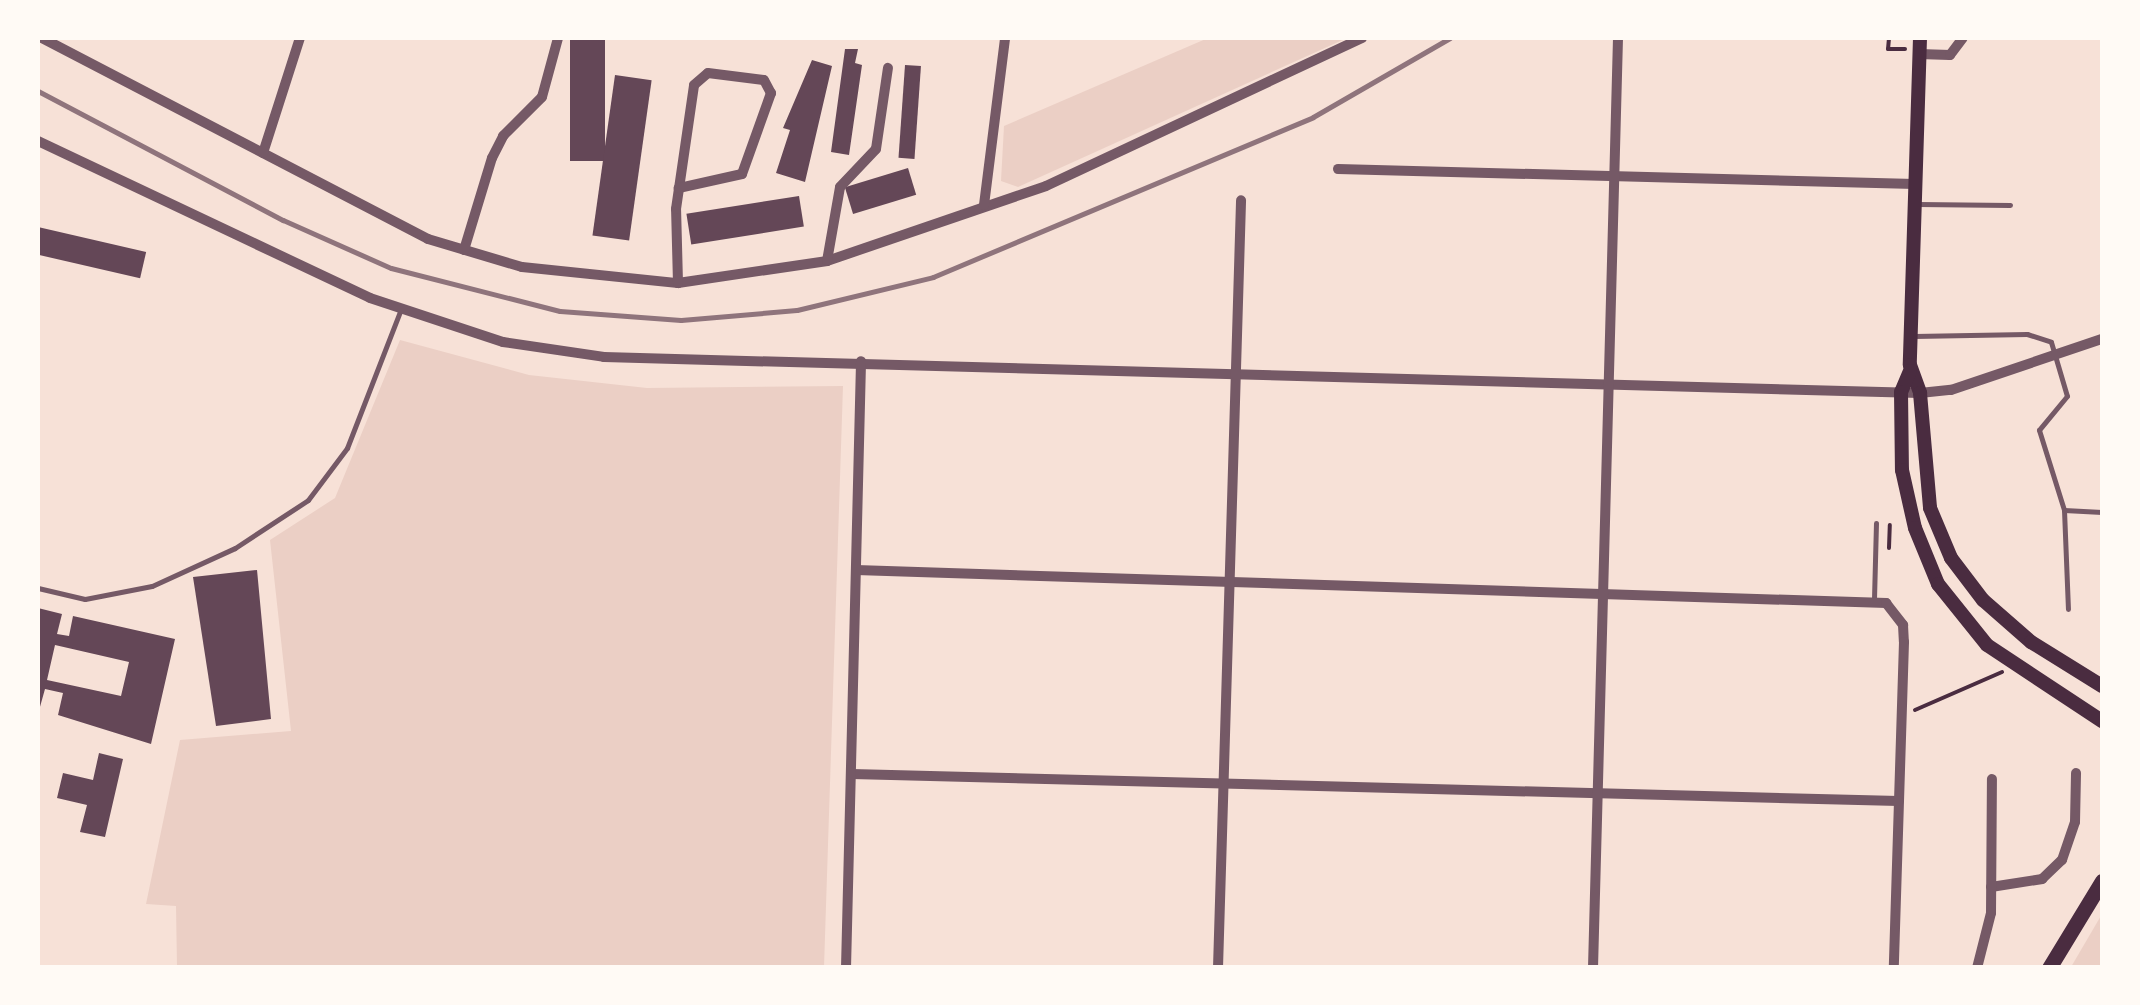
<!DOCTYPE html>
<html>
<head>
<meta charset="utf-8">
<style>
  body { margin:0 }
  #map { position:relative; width:2140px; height:1005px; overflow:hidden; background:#f7e1d7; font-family:Montserrat,sans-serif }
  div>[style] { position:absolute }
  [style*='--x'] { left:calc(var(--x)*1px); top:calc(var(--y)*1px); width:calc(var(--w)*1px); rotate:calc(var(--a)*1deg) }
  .green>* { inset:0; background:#ebcfc5 }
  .building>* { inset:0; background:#644757; transform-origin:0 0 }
  .path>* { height:4px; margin:-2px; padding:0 2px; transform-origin:2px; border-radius:2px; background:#4a2c40 }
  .service>* { height:5px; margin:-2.5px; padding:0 2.5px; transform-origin:2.5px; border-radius:2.5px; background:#755966 }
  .minor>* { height:10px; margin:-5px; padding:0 5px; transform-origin:5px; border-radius:5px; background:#755966 }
  .secondary>* { height:14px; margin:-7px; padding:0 7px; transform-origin:7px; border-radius:7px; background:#4a2c40 }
  .trunk>* { height:15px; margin:-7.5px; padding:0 7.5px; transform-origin:7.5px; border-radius:7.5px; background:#4a2c40 }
  .rail>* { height:5px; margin:-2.5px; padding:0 2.5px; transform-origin:2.5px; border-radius:2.5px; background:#8f747c }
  span { translate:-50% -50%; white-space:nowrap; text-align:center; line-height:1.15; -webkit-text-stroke:8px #fffaf5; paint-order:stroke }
  .frame { position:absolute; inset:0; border:40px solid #fffaf5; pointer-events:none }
</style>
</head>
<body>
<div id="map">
  <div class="green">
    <div style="clip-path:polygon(1208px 38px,1347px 38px,1018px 187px,1001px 181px,1004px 126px)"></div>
    <div style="clip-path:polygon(400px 340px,529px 375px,647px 388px,843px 386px,824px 967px,177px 967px,176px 906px,146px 904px,180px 740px,291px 731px,270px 540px,335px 498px)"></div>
    <div style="clip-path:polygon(2102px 914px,2102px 967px,2071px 967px)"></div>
  </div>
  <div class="building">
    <div style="left:570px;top:38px;width:35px;height:123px"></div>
    <div style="clip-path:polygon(845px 49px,858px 49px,855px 63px,862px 65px,849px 155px,831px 152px)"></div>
    <div style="clip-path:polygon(812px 60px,832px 66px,805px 182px,776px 173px,790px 130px,783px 128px)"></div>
    <div style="left:905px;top:65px;width:16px;height:93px;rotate:4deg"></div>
    <div style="left:615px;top:75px;width:37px;height:162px;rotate:8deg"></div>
    <div style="left:908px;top:168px;width:28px;height:66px;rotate:73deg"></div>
    <div style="left:799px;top:196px;width:31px;height:114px;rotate:81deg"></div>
    <div style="left:38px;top:227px;width:111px;height:27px;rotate:13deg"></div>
    <div style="clip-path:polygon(257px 570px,271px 719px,216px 726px,193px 577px)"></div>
    <div style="clip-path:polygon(evenodd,38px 608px,62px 614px,57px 634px,69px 636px,73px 616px,175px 639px,151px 744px,58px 715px,63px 693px,45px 689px,38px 714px,38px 608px,55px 645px,129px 662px,121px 696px,47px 680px,55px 645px)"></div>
    <div style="clip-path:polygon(99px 753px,123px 759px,105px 837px,80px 832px,87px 805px,57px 798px,63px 773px,93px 780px)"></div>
  </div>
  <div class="path">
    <div style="--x:1889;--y:38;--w:11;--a:95"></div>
    <div style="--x:1888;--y:49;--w:17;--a:0"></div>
    <div style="--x:1889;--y:548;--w:23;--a:-88"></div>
    <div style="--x:1915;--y:710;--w:95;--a:-23.6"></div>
  </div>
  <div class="service">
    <div style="--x:1918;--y:204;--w:92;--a:0.6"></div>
    <div style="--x:1914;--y:336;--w:113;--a:-1"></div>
    <div style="--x:2027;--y:334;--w:25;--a:18"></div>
    <div style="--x:2051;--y:342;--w:56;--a:73.5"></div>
    <div style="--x:2067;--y:396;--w:44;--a:129.5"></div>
    <div style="--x:2039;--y:430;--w:84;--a:72.6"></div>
    <div style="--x:2064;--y:510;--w:99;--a:87.7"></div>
    <div style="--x:2064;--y:510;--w:38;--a:3"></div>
    <div style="--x:38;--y:588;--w:48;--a:13.2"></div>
    <div style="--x:85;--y:599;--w:68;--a:-11"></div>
    <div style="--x:152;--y:586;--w:91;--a:-24.6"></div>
    <div style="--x:235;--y:548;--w:87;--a:-33.3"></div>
    <div style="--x:308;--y:500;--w:65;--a:-53.1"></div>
    <div style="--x:347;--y:448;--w:149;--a:-68.8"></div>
    <div style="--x:1874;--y:599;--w:76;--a:-88.5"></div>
  </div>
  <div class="minor">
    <div style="--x:42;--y:38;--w:435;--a:27.5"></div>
    <div style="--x:428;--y:239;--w:98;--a:16.6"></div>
    <div style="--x:522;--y:267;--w:157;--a:5.9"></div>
    <div style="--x:678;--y:283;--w:151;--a:-8.4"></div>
    <div style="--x:827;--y:261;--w:231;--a:-18.9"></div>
    <div style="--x:1046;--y:186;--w:349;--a:-25.1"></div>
    <div style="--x:1919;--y:54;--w:31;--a:2"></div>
    <div style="--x:1950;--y:55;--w:21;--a:-53"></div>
    <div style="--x:38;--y:141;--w:367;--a:25.3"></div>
    <div style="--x:370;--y:298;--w:140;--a:18.3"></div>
    <div style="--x:503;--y:342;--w:102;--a:8.4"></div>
    <div style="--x:604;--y:357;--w:1316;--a:1.57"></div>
    <div style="--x:1920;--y:393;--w:31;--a:-6"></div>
    <div style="--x:1951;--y:390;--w:159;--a:-18.7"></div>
    <div style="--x:263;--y:153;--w:121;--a:-72.2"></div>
    <div style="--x:1338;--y:169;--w:577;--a:1.49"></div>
    <div style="--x:984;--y:205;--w:168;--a:-82.8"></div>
    <div style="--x:464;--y:250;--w:96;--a:-73.1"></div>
    <div style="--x:492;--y:158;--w:25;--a:-63"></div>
    <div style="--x:503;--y:136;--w:55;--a:-45"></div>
    <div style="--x:542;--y:97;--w:61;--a:-74.8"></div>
    <div style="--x:827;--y:261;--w:75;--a:-80"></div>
    <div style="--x:840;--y:187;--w:52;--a:-46.5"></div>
    <div style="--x:876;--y:149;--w:82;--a:-81.6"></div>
    <div style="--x:678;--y:283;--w:74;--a:-91.5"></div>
    <div style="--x:676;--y:209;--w:125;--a:-81.7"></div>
    <div style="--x:694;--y:85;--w:18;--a:-41"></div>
    <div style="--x:708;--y:73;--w:56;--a:7.1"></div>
    <div style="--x:764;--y:80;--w:15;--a:62"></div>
    <div style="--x:771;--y:93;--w:86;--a:109.7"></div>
    <div style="--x:742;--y:174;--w:65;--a:167.5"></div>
    <div style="--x:856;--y:570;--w:1031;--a:1.84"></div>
    <div style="--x:1886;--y:603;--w:28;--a:52"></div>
    <div style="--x:1903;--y:625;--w:17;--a:87"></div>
    <div style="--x:1904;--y:642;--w:326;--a:91.8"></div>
    <div style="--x:852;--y:774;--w:1047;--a:1.48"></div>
    <div style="--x:1991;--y:887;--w:52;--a:-8.9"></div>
    <div style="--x:2042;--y:879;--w:28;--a:-44"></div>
    <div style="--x:2062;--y:860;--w:40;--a:-71.1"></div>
    <div style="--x:2075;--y:822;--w:49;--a:-88.8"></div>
    <div style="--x:846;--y:968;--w:607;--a:-88.58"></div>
    <div style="--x:1218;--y:968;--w:768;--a:-88.28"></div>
    <div style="--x:1593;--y:968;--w:930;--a:-88.46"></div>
    <div style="--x:1977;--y:968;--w:57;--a:-75.7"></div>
    <div style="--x:1991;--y:913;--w:134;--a:-89.6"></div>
  </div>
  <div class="secondary">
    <div style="--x:1920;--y:38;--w:327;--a:91.8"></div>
    <div style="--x:1910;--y:365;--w:30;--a:70"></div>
    <div style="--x:1920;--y:393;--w:115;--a:85"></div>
    <div style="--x:1930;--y:508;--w:54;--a:67.2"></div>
    <div style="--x:1951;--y:558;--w:53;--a:52.7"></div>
    <div style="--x:1983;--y:600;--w:64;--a:41.2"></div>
    <div style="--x:2031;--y:642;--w:84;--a:31.8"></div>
    <div style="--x:1910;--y:371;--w:23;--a:113"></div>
    <div style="--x:1901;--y:392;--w:78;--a:89.3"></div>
    <div style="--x:1902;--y:470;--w:59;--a:77.4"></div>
    <div style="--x:1915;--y:528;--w:61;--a:67.7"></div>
    <div style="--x:1938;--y:584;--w:78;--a:51.2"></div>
    <div style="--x:1987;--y:645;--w:138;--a:33.5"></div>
  </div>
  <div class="trunk">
    <div style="--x:2049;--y:968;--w:102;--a:-58.7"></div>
  </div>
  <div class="rail">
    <div style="--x:38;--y:91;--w:277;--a:27.8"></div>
    <div style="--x:283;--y:220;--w:118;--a:24"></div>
    <div style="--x:391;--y:268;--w:174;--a:14.3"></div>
    <div style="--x:560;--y:311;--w:121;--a:4.3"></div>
    <div style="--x:681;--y:320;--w:116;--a:-4.9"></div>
    <div style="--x:797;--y:310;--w:140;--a:-13.6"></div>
    <div style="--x:933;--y:277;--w:412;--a:-22.8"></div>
    <div style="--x:1313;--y:117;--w:158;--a:-30"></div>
  </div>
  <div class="frame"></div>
</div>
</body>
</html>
